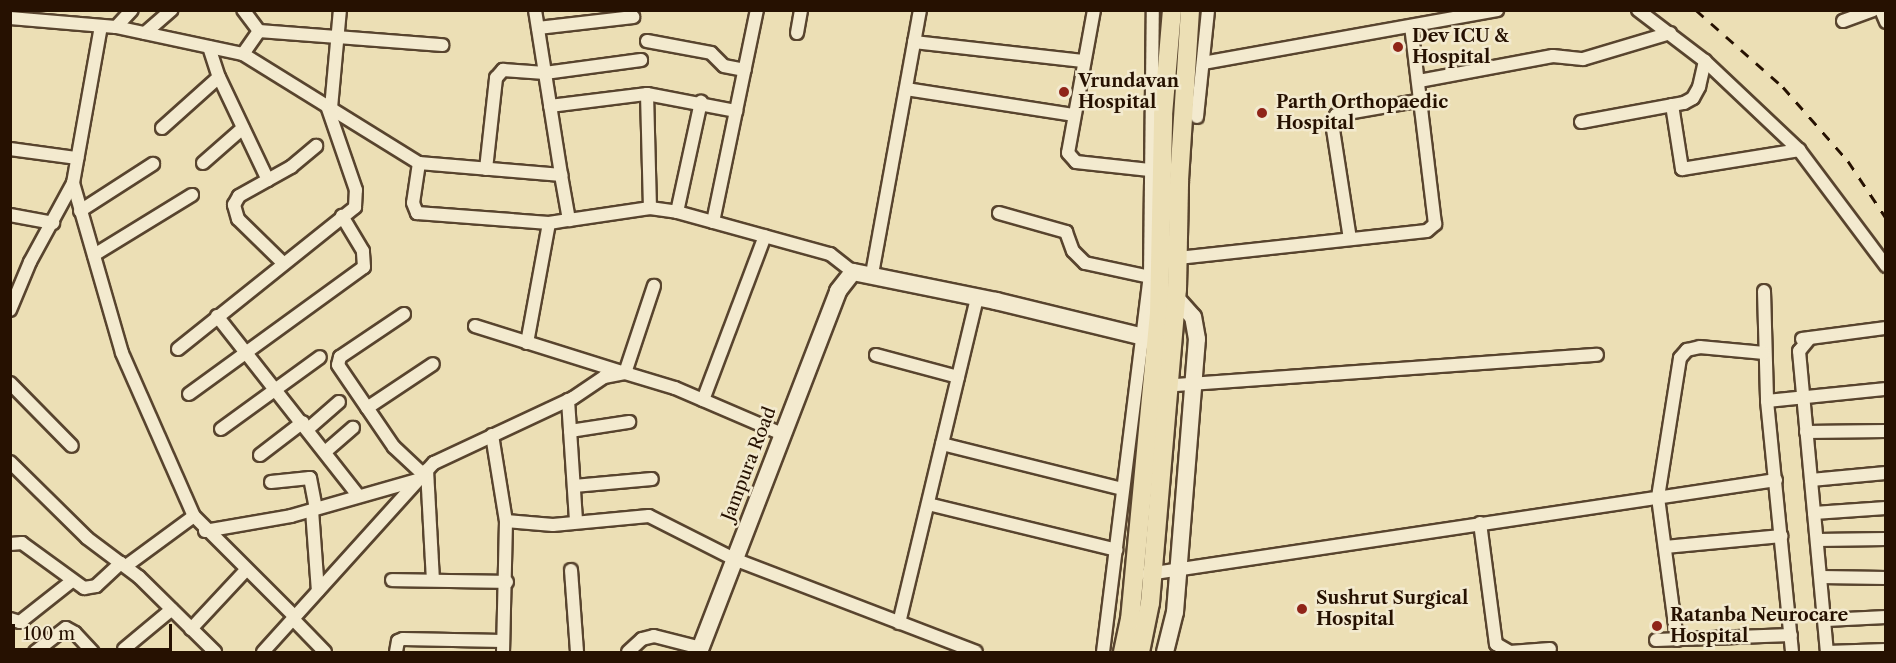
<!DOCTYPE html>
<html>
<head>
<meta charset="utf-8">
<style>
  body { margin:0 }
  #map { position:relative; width:1896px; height:663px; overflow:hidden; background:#ecdfb5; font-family:"Libre Caslon Text",serif }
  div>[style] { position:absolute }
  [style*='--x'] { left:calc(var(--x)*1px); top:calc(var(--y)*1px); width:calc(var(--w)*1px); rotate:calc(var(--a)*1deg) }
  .roads { filter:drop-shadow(2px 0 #58442e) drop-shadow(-2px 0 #58442e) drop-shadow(0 2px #58442e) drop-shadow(0 -2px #58442e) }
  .street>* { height:12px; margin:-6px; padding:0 6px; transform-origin:6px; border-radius:6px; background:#f3eacf }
  .secondary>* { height:16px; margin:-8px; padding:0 8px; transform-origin:8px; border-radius:8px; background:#f3eacf }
  .primary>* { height:18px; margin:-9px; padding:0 9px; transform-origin:9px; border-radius:9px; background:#ecdfb5 }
  .rail>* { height:3px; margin-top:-1.5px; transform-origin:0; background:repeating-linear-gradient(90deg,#261101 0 10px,transparent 0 20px) }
  .dots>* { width:16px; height:16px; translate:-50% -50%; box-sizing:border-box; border:3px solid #f3eacf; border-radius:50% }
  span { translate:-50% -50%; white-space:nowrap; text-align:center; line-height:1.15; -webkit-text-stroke:5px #f3eacf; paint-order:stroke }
  .poi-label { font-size:18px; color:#261101; font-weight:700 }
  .left { translate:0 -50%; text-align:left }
  .street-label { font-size:18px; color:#261101 }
  .frame { position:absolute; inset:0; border:12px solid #261101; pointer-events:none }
  .scale { position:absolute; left:12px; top:624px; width:160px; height:27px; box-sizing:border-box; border:3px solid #261101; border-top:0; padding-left:8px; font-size:18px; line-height:21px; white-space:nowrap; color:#261101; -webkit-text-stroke:4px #f3eacf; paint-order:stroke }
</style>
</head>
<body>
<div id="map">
  <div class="roads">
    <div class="street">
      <div style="--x:535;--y:10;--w:167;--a:81"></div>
      <div style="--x:1094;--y:10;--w:145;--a:100.3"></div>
      <div style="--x:1068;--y:153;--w:12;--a:48"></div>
      <div style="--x:1076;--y:162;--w:74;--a:6.2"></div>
      <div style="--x:1638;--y:10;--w:84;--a:37.3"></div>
      <div style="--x:1705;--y:61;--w:129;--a:43.4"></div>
      <div style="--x:1799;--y:150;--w:145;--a:53.1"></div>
      <div style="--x:1881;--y:10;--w:13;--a:67"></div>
      <div style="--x:10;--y:18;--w:106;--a:4.9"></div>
      <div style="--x:116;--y:27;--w:130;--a:12"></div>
      <div style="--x:243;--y:54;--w:207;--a:31.8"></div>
      <div style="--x:419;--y:163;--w:143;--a:4.8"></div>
      <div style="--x:561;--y:175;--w:46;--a:79.9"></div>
      <div style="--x:569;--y:220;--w:82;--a:-8.4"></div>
      <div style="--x:650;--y:208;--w:27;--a:8"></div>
      <div style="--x:677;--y:212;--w:159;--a:15.4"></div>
      <div style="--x:830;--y:254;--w:29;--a:38"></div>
      <div style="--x:1843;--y:21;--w:32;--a:-20"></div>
      <div style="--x:101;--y:26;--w:159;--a:100.1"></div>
      <div style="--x:73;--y:183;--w:177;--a:73.9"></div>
      <div style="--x:122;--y:353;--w:178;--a:66.2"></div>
      <div style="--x:194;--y:516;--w:143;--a:45"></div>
      <div style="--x:116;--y:27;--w:23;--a:-47"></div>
      <div style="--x:538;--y:28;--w:96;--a:-6.6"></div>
      <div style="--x:259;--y:31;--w:184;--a:4.4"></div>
      <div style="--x:145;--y:33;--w:35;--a:-41"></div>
      <div style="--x:797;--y:33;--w:23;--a:-80"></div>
      <div style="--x:647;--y:41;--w:65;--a:10.6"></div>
      <div style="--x:711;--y:53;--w:18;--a:45"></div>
      <div style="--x:724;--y:66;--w:21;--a:11"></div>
      <div style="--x:914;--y:42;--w:170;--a:6.4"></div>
      <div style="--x:209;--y:47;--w:32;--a:72"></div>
      <div style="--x:219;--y:77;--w:114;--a:64.6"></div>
      <div style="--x:243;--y:54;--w:28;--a:-55"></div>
      <div style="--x:259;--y:31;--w:26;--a:-127"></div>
      <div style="--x:1203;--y:63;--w:299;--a:-10.2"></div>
      <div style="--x:1419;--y:81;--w:136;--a:-10.6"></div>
      <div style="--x:1553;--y:56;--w:30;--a:6"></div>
      <div style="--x:1583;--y:59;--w:91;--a:-16.6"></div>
      <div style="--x:906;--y:89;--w:169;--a:8.8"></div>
      <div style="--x:647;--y:94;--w:114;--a:88.5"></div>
      <div style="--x:1672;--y:105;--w:65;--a:81.1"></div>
      <div style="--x:1682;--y:169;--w:119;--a:-9.2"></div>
      <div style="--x:550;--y:106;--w:98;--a:-7.1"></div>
      <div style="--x:647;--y:94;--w:91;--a:10.8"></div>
      <div style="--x:331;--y:108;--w:98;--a:-84.8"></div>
      <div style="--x:1197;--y:117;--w:108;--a:-84.1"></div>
      <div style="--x:1581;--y:122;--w:105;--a:-10.5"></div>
      <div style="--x:1684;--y:103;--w:10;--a:-29"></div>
      <div style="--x:1693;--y:98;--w:13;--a:-61"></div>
      <div style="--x:1699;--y:87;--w:27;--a:-77"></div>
      <div style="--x:162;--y:128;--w:76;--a:-41.8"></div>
      <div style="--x:10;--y:149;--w:68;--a:7.7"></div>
      <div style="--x:203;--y:163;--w:53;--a:-41.2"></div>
      <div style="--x:419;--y:163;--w:40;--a:98.5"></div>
      <div style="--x:413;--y:203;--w:11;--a:68"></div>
      <div style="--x:417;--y:213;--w:132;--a:4.3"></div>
      <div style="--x:549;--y:223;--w:20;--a:-9"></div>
      <div style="--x:486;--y:169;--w:92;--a:-83.7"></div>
      <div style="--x:496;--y:78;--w:11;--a:-49"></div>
      <div style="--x:503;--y:70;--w:42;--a:4.1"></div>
      <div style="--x:545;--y:73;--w:97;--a:-7.7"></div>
      <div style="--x:80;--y:211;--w:87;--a:-32.8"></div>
      <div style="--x:677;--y:212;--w:113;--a:-77.7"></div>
      <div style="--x:999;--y:213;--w:70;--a:15.8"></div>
      <div style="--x:1066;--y:232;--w:20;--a:70"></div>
      <div style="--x:1073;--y:251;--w:17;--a:45"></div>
      <div style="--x:1085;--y:263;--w:66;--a:12.2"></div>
      <div style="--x:10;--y:215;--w:44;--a:10.5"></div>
      <div style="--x:713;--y:222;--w:217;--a:-78.3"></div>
      <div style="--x:1350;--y:239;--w:111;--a:-98.8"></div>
      <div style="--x:1333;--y:129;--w:14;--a:-78"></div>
      <div style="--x:1336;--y:115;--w:87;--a:-9.9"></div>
      <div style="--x:94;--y:255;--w:115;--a:-31.5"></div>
      <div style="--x:1178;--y:258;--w:250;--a:-6.2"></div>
      <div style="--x:1427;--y:231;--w:11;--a:-41"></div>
      <div style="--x:1435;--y:224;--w:199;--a:-96.9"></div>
      <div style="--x:283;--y:263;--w:63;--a:-135.6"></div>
      <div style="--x:238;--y:219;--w:15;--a:-106"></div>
      <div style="--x:234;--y:205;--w:10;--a:-61"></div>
      <div style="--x:239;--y:196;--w:60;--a:-29.1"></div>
      <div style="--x:291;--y:167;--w:33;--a:-40"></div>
      <div style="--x:872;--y:274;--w:268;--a:-79.7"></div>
      <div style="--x:1764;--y:291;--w:110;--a:88.4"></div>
      <div style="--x:1767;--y:401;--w:252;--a:84.3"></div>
      <div style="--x:10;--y:310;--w:52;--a:-67.4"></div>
      <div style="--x:30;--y:262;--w:90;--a:-61.4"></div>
      <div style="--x:404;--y:314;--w:77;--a:146.1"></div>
      <div style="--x:340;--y:357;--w:8;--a:104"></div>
      <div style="--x:338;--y:365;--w:99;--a:55.7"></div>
      <div style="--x:394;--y:447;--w:40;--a:43"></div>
      <div style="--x:217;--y:316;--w:228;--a:51.8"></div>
      <div style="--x:475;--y:326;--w:157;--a:17.4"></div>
      <div style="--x:625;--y:373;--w:92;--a:-71.6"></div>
      <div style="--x:1810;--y:338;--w:17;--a:130"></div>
      <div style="--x:1799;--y:351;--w:302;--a:84.7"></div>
      <div style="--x:1802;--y:339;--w:85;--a:-7.5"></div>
      <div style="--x:527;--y:343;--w:122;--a:-79.6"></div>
      <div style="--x:178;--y:349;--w:227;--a:-38.7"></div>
      <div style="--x:355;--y:207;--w:17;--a:-87"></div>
      <div style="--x:356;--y:190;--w:89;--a:-109"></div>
      <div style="--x:876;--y:355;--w:85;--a:15"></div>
      <div style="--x:10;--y:383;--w:88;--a:45.5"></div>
      <div style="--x:1162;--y:386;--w:436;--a:-4.1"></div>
      <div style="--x:189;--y:394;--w:216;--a:-36"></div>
      <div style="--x:364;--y:267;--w:16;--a:-94"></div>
      <div style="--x:363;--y:251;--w:41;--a:-121"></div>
      <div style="--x:568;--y:400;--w:122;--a:86.2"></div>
      <div style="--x:703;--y:400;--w:175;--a:-69.3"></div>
      <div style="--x:1767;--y:401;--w:120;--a:-5.8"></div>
      <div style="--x:367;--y:408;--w:79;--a:-33.7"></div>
      <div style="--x:221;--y:429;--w:122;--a:-36"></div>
      <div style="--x:308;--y:429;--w:41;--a:-41.1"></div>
      <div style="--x:570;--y:431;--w:60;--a:-8.7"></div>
      <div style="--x:1806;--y:432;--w:80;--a:-0.7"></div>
      <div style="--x:492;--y:435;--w:87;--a:80.8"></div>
      <div style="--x:506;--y:521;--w:131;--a:91.3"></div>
      <div style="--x:942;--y:444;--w:186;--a:14"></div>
      <div style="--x:325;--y:452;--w:37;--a:-41"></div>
      <div style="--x:260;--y:455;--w:54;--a:-37.5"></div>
      <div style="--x:10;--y:462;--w:108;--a:44.6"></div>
      <div style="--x:87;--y:538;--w:65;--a:36.9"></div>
      <div style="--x:139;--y:577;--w:107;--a:44.6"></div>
      <div style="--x:427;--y:470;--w:110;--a:86.9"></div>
      <div style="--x:1811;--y:480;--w:75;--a:-5.3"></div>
      <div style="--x:271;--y:482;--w:39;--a:-6"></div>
      <div style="--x:310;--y:478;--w:31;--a:79"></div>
      <div style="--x:574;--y:486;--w:78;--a:-5.1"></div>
      <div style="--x:928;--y:504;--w:194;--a:13.7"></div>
      <div style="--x:312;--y:510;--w:81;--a:85.8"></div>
      <div style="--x:1814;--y:513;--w:72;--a:-4"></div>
      <div style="--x:506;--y:521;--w:47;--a:4.9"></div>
      <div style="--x:553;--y:525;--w:96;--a:-5.4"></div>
      <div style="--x:649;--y:516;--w:95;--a:26.8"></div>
      <div style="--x:734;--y:559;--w:259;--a:21"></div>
      <div style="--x:1480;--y:523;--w:122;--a:82.5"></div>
      <div style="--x:1496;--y:644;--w:16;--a:30"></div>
      <div style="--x:1510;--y:652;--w:40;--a:-4.3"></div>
      <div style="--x:205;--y:531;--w:87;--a:-9.9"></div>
      <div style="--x:291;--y:516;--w:131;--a:-15.9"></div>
      <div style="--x:1817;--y:540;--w:69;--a:-0.8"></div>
      <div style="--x:10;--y:544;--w:12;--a:-5"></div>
      <div style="--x:22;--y:543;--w:77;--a:36"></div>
      <div style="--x:84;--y:588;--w:12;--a:-9"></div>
      <div style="--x:96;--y:586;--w:34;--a:-43"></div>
      <div style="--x:1665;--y:547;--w:117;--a:-5.4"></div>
      <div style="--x:126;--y:566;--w:84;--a:-36.3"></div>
      <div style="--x:571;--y:570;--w:82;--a:85.8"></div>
      <div style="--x:1148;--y:574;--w:635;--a:-8.51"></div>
      <div style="--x:1821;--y:577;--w:65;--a:0.9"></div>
      <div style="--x:392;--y:580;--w:115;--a:1"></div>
      <div style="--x:10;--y:619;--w:10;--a:17"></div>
      <div style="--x:20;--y:622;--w:66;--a:-38.3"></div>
      <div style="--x:293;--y:619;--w:46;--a:45.9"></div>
      <div style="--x:1826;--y:620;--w:60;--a:-2.9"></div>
      <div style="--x:899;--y:623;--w:335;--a:-76.5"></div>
      <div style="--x:191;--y:629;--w:81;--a:-47"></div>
      <div style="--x:1656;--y:640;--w:135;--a:-2.1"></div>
      <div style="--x:1677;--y:640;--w:144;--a:-97.6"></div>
      <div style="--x:1658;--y:497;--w:141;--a:-81"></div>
      <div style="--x:1680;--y:358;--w:11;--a:-49"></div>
      <div style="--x:1687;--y:350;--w:13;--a:-13"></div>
      <div style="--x:1700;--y:347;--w:64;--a:5.4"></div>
      <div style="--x:124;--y:649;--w:62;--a:-39.8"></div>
      <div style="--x:35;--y:652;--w:39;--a:-38"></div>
      <div style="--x:66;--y:628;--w:10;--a:29"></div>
      <div style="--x:75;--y:633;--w:26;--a:47"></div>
      <div style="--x:263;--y:652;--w:255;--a:-47.9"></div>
      <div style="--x:434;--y:463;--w:153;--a:-25.1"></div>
      <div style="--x:573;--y:398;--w:37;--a:-34"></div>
      <div style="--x:604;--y:377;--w:21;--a:-11"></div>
      <div style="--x:625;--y:373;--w:52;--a:16.7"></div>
      <div style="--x:675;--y:388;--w:114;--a:23.2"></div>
      <div style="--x:396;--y:652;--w:11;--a:-80"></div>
      <div style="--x:398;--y:641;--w:5;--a:-22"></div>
      <div style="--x:403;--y:639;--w:100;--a:1.1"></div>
      <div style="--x:628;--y:652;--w:19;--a:-43"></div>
      <div style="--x:642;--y:639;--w:12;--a:-14"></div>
      <div style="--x:654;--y:636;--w:49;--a:14.3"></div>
      <div style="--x:1103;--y:652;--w:378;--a:-82.9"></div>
      <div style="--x:1150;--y:277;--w:267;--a:-89.4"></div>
      <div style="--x:1827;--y:652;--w:59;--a:-1.9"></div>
    </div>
    <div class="secondary">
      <div style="--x:699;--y:652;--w:387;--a:-68.9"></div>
      <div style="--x:838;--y:291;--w:24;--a:-52"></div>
      <div style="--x:853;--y:272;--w:146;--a:11.5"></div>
      <div style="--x:996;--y:301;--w:177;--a:13.7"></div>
      <div style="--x:1165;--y:652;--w:41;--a:-76"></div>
      <div style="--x:1175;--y:612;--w:274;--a:-85.4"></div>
      <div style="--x:1197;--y:339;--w:22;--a:-100"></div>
      <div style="--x:1193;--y:317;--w:24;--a:-132"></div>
    </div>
    <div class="primary">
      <div style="--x:1123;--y:652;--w:33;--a:-78"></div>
      <div style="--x:1130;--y:620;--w:307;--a:-84.6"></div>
      <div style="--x:1159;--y:314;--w:199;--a:-88.8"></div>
      <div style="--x:1163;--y:115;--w:105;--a:-85.1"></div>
      <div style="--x:1140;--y:652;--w:50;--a:-78.5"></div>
      <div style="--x:1150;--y:603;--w:315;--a:-85.1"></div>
      <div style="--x:1177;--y:289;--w:109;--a:-88.9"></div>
      <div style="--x:1179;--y:180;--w:170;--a:-86.3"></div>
    </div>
  </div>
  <div class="rail">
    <div style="--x:1696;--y:10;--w:116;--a:41.5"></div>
    <div style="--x:1783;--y:87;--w:98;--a:48.7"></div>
    <div style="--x:1848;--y:161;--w:69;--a:56.3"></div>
  </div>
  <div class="dots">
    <div style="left:1398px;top:47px;background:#8f2418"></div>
    <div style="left:1064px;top:92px;background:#8f2418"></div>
    <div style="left:1262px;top:113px;background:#8f2418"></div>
    <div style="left:1302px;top:609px;background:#8f2418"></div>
    <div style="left:1657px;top:626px;background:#8f2418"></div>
  </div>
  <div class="poi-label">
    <span class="left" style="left:1412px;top:47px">Dev ICU &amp;<br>Hospital</span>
    <span class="left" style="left:1078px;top:92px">Vrundavan<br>Hospital</span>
    <span class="left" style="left:1276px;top:113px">Parth Orthopaedic<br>Hospital</span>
    <span class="left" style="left:1316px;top:609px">Sushrut Surgical<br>Hospital</span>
    <span class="left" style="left:1670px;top:626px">Ratanba Neurocare<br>Hospital</span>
  </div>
  <div class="street-label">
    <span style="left:749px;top:464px;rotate:-69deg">Jampura Road</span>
  </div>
  <div class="frame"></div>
  <div class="scale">100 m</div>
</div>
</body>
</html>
